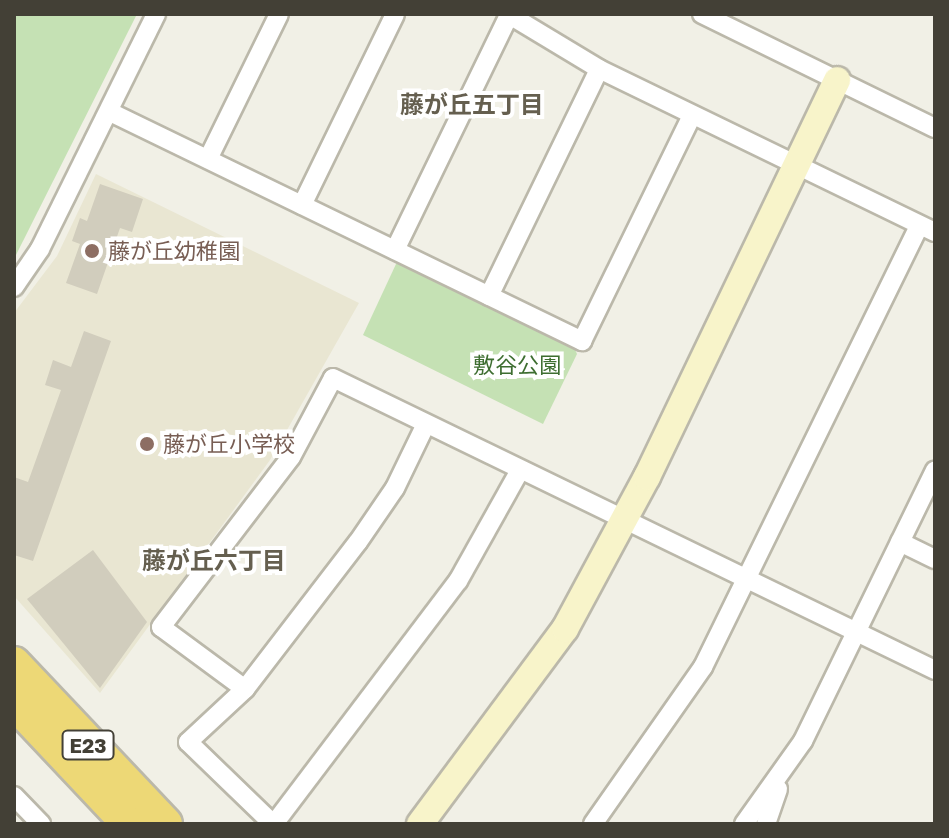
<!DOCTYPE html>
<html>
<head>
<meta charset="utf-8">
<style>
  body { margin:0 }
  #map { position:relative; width:949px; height:838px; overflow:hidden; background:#f1f0e6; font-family:"Golos Text","Noto Sans JP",sans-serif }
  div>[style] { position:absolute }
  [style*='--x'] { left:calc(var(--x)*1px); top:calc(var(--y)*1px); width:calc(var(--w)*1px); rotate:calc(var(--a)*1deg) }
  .education>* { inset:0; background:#e9e6d2 }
  .green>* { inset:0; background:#c5e1b4 }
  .building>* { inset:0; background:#d1cdbd }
  .roads { filter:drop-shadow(2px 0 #bbb8aa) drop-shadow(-2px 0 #bbb8aa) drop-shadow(0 2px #bbb8aa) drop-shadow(0 -2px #bbb8aa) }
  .street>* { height:18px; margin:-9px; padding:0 9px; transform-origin:9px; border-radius:9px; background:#fff }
  .secondary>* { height:26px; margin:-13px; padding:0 13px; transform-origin:13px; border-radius:13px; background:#f8f4ca }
  .highway>* { height:32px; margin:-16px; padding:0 16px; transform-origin:16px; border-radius:16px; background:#edd876 }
  .dots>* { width:22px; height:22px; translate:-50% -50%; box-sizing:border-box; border:4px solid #fff; border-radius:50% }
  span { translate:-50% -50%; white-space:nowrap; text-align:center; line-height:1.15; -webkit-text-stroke:8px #fff; paint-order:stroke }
  .shield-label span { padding:2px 6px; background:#fff; border:2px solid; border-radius:6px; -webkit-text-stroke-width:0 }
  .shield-label { font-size:20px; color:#434036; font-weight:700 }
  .education-label { font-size:22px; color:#785e54 }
  .left { translate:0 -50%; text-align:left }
  .park-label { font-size:22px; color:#3e6e31 }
  .neighbourhood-label { font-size:24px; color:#655f4f; font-weight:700 }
  .frame { position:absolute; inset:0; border:16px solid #434036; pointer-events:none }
</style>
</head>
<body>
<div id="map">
  <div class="education">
    <div style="clip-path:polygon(96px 174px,359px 303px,270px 460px,100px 693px,14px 596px,14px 313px,57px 256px)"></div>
  </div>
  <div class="green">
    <div style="clip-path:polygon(14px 14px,137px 14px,14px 259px)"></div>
    <div style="clip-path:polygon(402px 263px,573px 345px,577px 354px,543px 424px,363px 335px,396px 264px)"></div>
  </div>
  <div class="building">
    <div style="clip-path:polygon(100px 184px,143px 199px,132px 232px,120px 228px,97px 294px,66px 283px,80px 244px,72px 241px,80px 218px,87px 221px)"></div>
    <div style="clip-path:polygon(84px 331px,111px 341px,33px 561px,14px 555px,14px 477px,28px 482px,61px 390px,45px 385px,53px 360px,71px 367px)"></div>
    <div style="clip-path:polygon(93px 550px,147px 622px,100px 688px,27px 599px)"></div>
  </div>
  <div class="roads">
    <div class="street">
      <div style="--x:508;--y:14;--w:106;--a:31.1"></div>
      <div style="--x:599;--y:69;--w:373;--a:25.9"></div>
      <div style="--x:702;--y:14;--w:259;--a:26.1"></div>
      <div style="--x:110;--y:112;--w:525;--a:25.88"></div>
      <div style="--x:582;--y:341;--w:251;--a:-64"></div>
      <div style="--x:208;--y:159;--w:161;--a:-63.9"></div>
      <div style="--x:302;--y:205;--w:212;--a:-64"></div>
      <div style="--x:395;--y:250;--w:261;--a:-64.1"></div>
      <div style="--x:14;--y:287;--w:46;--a:-55.6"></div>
      <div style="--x:40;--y:249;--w:262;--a:-63.7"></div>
      <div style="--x:489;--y:296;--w:252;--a:-64.1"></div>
      <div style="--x:900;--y:542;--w:39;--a:26"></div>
      <div style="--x:245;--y:689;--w:104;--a:-143.6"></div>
      <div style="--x:161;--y:627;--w:214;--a:-52.6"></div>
      <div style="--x:291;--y:457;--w:89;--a:-62"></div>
      <div style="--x:333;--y:378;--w:669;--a:25.88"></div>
      <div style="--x:14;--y:796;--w:39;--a:46"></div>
      <div style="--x:273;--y:824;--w:118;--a:-136"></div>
      <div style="--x:188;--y:742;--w:78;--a:-42.9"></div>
      <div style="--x:245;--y:689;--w:185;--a:-52.5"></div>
      <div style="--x:358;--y:542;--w:65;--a:-55.6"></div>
      <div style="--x:395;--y:488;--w:71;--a:-64.2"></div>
      <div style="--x:274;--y:824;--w:305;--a:-52.9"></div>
      <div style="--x:458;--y:581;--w:127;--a:-60.8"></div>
      <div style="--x:593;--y:824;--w:192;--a:-55"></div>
      <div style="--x:703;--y:667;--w:492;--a:-63.9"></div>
      <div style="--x:744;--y:824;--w:102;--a:-54.6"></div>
      <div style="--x:803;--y:741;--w:301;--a:-64"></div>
      <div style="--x:766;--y:824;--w:37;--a:-71"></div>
    </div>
    <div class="secondary">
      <div style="--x:420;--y:824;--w:243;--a:-53.4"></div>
      <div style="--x:565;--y:629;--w:173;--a:-61.7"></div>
      <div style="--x:647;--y:477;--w:440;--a:-64.4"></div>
    </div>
    <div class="highway">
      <div style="--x:14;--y:663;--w:221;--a:46.6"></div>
      <div style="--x:14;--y:703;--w:166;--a:46.7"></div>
    </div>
  </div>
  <div class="dots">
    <div style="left:92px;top:251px;background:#8d6e63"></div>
    <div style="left:147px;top:444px;background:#8d6e63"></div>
  </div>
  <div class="shield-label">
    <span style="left:88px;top:745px">E23</span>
  </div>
  <div class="education-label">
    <span class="left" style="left:108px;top:251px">藤が丘幼稚園</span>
    <span class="left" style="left:163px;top:444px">藤が丘小学校</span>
  </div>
  <div class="park-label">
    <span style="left:517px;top:365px">敷谷公園</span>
  </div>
  <div class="neighbourhood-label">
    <span style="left:472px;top:104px">藤が丘五丁目</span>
    <span style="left:214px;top:560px">藤が丘六丁目</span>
  </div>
  <div class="frame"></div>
</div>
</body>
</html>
